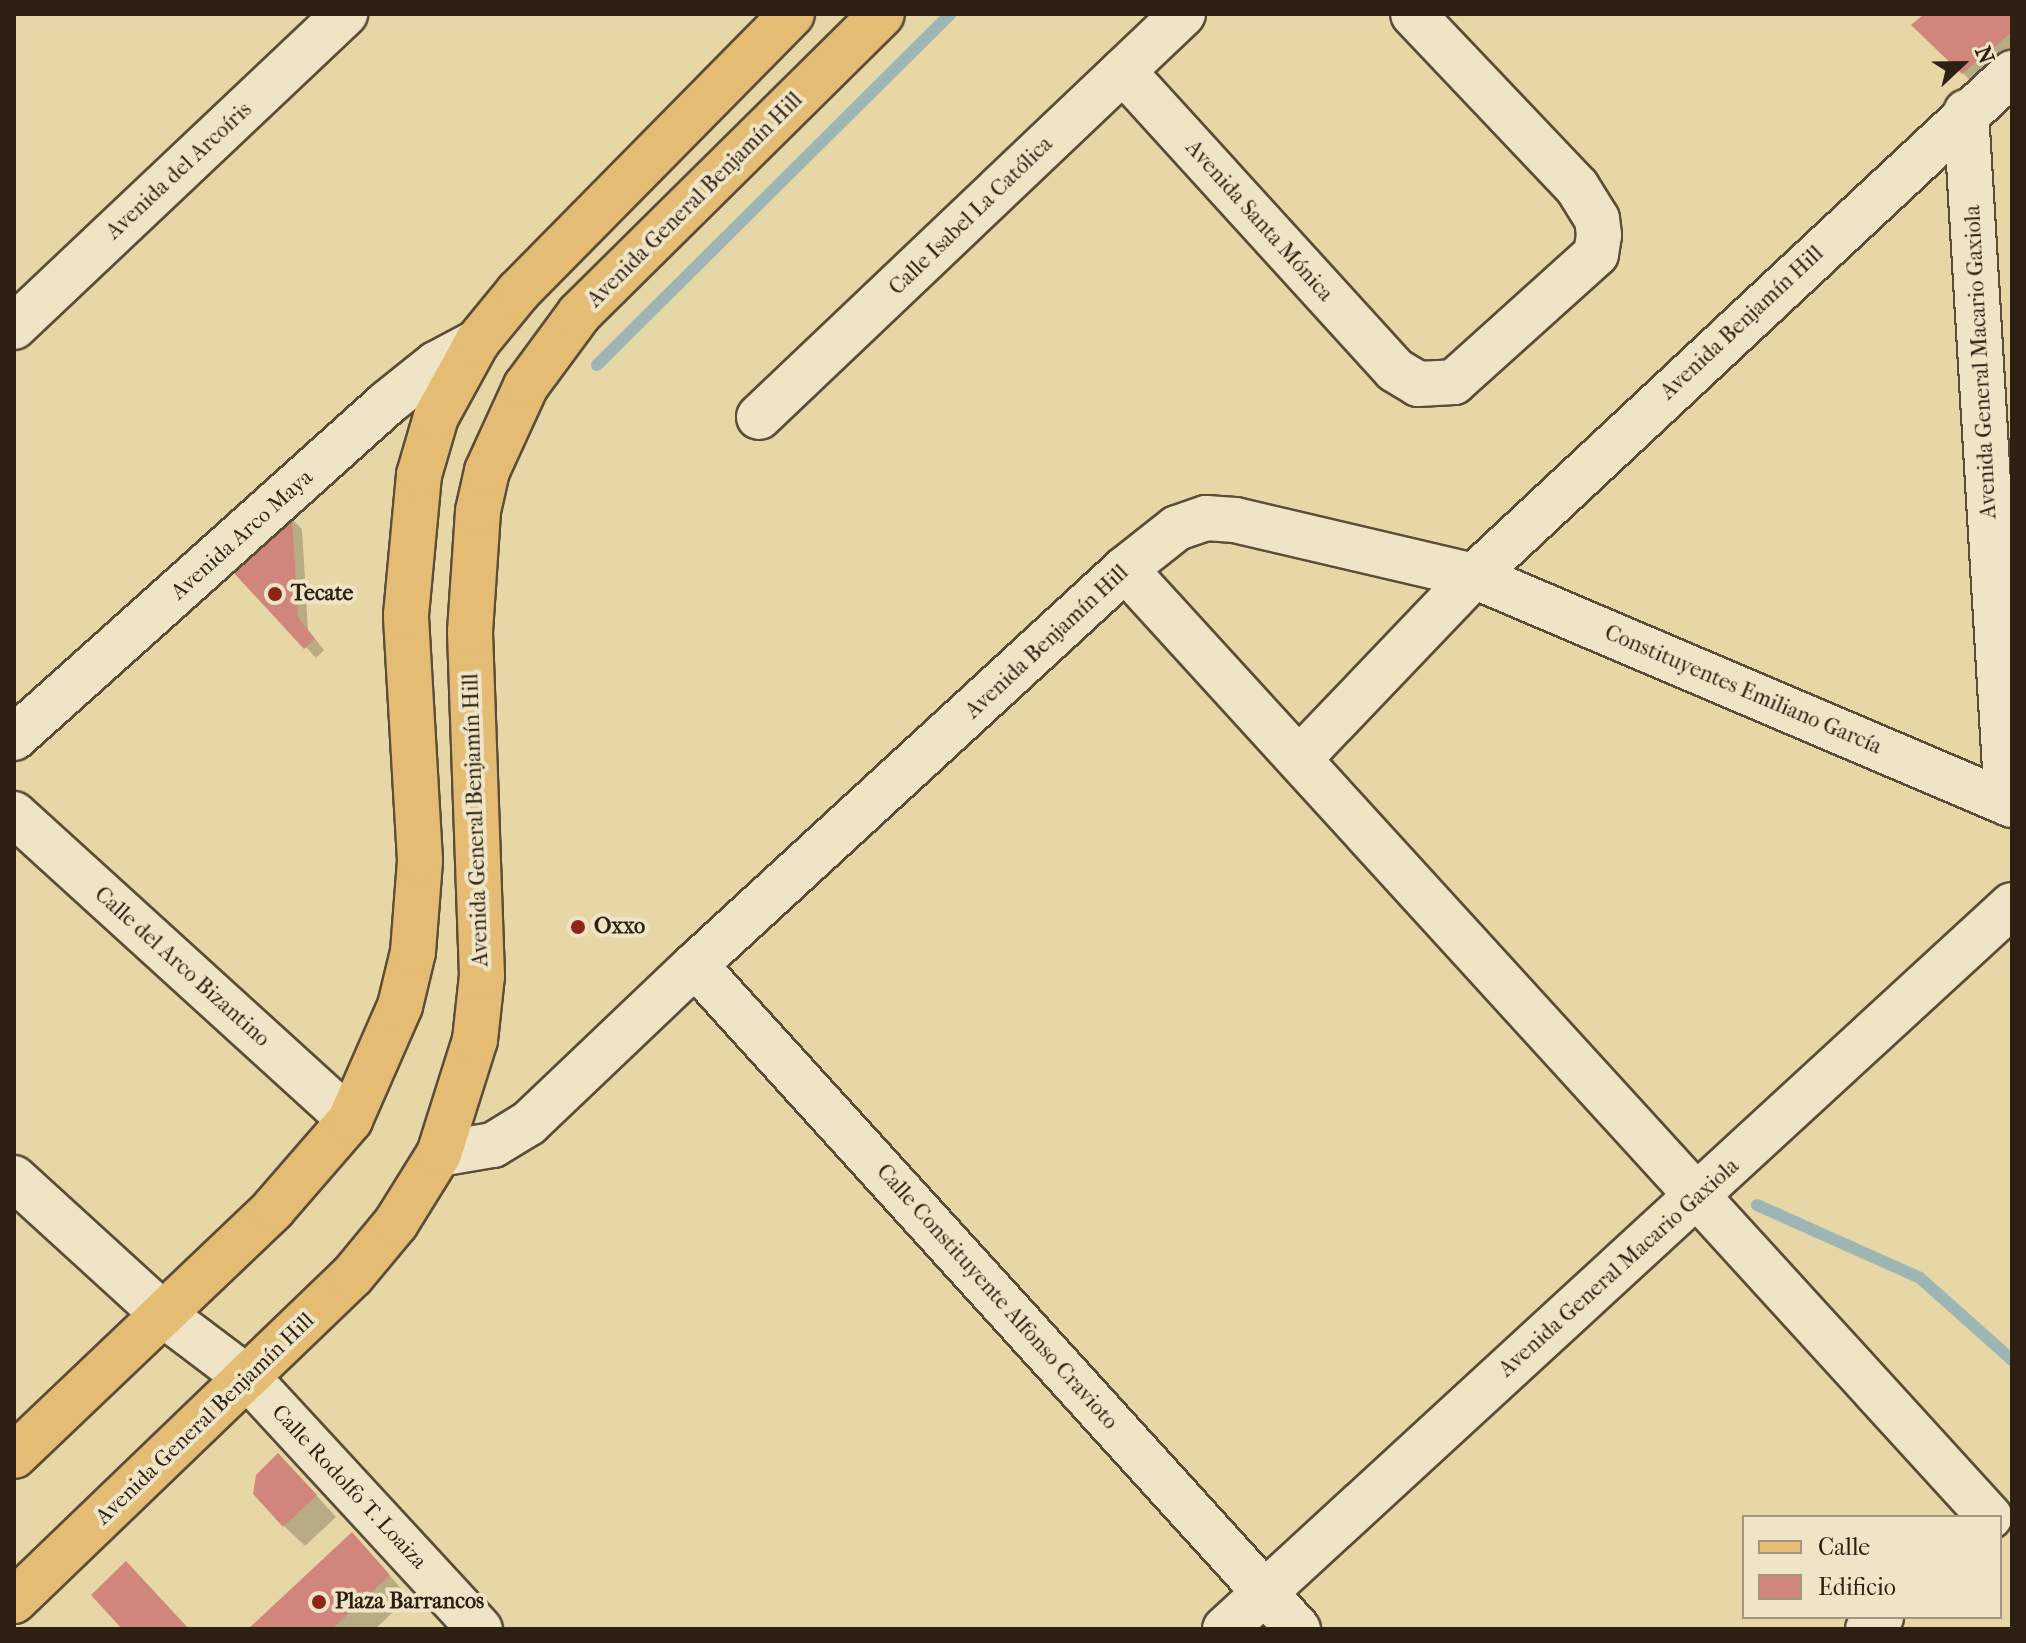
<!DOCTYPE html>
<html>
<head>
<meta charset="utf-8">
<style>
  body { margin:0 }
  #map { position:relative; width:2026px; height:1643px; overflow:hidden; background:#e7d7a7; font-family:"IM FELL French Canon",serif }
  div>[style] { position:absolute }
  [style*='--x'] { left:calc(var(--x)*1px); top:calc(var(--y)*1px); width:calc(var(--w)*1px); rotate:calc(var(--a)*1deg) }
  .shadow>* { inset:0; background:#0003 }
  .stream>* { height:12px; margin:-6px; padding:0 6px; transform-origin:6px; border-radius:6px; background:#9db6b4 }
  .building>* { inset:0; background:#d0867b }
  .roads { filter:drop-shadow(2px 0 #5c4d38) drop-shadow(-2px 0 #5c4d38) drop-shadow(0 2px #5c4d38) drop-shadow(0 -2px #5c4d38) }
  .minor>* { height:44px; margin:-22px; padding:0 22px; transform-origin:22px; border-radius:22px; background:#efe5c6 }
  .tertiary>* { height:44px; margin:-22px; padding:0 22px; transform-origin:22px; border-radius:22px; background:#efe5c6 }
  .primary>* { height:44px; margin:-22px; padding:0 22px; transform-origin:22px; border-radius:22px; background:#e4bc74 }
  .dots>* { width:22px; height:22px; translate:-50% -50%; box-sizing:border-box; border:4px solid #efe5c6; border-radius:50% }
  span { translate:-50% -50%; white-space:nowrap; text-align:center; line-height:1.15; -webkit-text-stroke:8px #efe5c6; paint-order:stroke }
  .street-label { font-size:22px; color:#2e1f13 }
  .poi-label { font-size:22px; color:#2e1f13; font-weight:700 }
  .left { translate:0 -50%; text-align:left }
  .frame { position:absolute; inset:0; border:16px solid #2e1f13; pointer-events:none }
  .legend { position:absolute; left:1742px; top:1515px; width:260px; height:104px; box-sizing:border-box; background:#efe5c6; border:2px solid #a2967e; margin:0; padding:10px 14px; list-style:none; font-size:24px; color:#2e1f13 }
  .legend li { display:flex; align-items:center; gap:16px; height:40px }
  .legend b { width:40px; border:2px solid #a2967e }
  .north { position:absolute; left:1922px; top:24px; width:80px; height:80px; -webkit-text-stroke:6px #efe5c6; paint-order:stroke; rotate:68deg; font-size:22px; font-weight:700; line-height:32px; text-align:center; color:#2e1f13 }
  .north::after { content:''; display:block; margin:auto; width:28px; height:36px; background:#2e1f13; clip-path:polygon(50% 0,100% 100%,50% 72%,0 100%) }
</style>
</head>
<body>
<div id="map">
  <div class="shadow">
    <div style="clip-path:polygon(1927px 14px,2012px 14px,2012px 70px,1984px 94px,1914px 25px)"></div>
    <div style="clip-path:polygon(292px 519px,302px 529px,308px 630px,324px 650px,316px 658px,235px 571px)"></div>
    <div style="clip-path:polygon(299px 1476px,336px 1517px,305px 1546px,284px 1526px)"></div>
    <div style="clip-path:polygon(372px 1556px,409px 1597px,375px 1629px,251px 1629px)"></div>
  </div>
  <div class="stream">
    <div style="--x:597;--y:365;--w:498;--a:-44.8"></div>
    <div style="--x:1757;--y:1205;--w:179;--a:24.1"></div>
    <div style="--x:1920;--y:1278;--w:123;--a:41.7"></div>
  </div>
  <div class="building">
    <div style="clip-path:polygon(1924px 14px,2012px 14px,2012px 32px,1962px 74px,1911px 25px)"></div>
    <div style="clip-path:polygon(292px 516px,298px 617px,315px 639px,304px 649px,232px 571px)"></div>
    <div style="clip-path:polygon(278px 1453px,317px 1495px,283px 1527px,253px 1494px,256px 1475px)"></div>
    <div style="clip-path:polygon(352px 1532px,390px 1575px,332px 1629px,248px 1629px)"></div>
    <div style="clip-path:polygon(126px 1561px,189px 1629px,122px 1629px,91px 1595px)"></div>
  </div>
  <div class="roads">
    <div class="minor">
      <div style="--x:1123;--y:71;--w:404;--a:47.7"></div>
      <div style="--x:1395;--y:370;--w:27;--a:31"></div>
      <div style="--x:1418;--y:384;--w:36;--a:-3"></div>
      <div style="--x:1454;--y:382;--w:191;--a:-42"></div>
      <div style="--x:1596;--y:254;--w:19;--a:-81"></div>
      <div style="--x:1599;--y:235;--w:16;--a:-97"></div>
      <div style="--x:1597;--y:219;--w:38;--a:-122"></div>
      <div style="--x:1577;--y:187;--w:238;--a:-133.5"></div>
      <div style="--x:1966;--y:112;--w:692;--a:86.6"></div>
      <div style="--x:14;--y:327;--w:456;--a:-43.4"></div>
      <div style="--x:759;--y:417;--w:585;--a:-43.55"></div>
      <div style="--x:1125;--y:569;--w:1283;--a:47.62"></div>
      <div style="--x:14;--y:738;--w:500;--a:-41.9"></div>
      <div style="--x:386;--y:404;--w:64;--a:-38.7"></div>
      <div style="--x:436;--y:364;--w:47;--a:-28.2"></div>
      <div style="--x:1300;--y:758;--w:252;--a:-46.3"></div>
      <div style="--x:1474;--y:576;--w:737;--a:-43.07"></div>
      <div style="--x:14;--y:814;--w:454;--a:42.3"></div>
      <div style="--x:695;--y:965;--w:585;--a:-42.64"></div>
      <div style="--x:1125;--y:569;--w:66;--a:-38.3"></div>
      <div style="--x:1177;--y:528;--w:31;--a:-19"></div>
      <div style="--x:1206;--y:518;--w:29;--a:4"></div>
      <div style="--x:1235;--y:520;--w:245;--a:13.2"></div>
      <div style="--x:1474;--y:576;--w:585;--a:23.06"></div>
      <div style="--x:14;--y:1178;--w:203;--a:42.4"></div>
      <div style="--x:164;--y:1315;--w:108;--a:37.1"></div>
      <div style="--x:250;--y:1380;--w:339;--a:47.3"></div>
      <div style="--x:1225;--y:1629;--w:1069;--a:-42.61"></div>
      <div style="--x:1868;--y:1629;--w:18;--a:-43"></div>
    </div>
    <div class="tertiary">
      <div style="--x:439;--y:1154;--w:55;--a:-9.5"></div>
      <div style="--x:493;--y:1145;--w:42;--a:-31.4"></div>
      <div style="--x:529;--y:1123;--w:229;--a:-43.6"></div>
      <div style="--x:695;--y:965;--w:897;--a:47.76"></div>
    </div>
    <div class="primary">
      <div style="--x:14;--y:1456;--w:358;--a:-43.6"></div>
      <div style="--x:273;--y:1209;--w:118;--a:-49.1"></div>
      <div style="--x:350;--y:1120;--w:124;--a:-66.3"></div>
      <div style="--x:400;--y:1006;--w:56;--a:-76.5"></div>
      <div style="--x:413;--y:952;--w:92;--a:-85.6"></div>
      <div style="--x:420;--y:860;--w:245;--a:-93.3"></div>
      <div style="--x:406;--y:615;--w:141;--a:-84.7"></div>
      <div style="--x:419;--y:475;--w:60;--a:-73.7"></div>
      <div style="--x:436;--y:417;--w:85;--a:-61.3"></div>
      <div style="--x:477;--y:342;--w:65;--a:-50.6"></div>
      <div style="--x:518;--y:292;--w:390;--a:-45.4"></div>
      <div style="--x:14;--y:1601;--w:469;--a:-43.9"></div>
      <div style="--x:352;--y:1276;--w:69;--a:-50.3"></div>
      <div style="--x:396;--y:1223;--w:81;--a:-58.1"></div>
      <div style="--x:439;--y:1154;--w:120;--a:-72.5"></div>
      <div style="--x:475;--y:1040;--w:64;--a:-83.8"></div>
      <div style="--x:482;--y:976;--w:344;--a:-92"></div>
      <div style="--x:470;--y:632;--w:121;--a:-86.2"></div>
      <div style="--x:478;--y:511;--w:41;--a:-77.3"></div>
      <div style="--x:487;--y:471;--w:94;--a:-65.4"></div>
      <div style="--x:526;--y:386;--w:89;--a:-53.6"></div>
      <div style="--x:579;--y:314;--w:426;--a:-44.7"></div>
    </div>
  </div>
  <div class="dots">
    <div style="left:275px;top:594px;background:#8f2418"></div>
    <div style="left:578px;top:927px;background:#8f2418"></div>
    <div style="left:319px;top:1602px;background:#8f2418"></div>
  </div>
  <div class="street-label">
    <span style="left:179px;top:171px;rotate:-43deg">Avenida del Arcoíris</span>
    <span style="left:695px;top:200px;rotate:-45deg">Avenida General Benjamín Hill</span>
    <span style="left:971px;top:216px;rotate:-44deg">Calle Isabel La Católica</span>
    <span style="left:1259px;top:221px;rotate:48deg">Avenida Santa Mónica</span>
    <span style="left:1742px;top:323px;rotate:-43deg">Avenida Benjamín Hill</span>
    <span style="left:1981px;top:362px;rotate:-93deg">Avenida General Macario Gaxiola</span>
    <span style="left:242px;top:535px;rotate:-42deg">Avenida Arco Maya</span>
    <span style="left:1047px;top:642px;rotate:-43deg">Avenida Benjamín Hill</span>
    <span style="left:1743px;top:690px;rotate:23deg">Constituyentes Emiliano García</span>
    <span style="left:476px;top:820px;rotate:-92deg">Avenida General Benjamín Hill</span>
    <span style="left:182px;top:967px;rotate:42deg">Calle del Arco Bizantino</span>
    <span style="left:1619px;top:1268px;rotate:-42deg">Avenida General Macario Gaxiola</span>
    <span style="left:997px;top:1297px;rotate:48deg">Calle Constituyente Alfonso Cravioto</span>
    <span style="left:205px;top:1419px;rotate:-44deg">Avenida General Benjamín Hill</span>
    <span style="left:349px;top:1487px;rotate:47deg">Calle Rodolfo T. Loaiza</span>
  </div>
  <div class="poi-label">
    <span class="left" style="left:291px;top:594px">Tecate</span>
    <span class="left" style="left:594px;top:927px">Oxxo</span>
    <span class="left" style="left:335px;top:1602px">Plaza Barrancos</span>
  </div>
  <div class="frame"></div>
  <ul class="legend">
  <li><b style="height:10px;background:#e4bc74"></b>Calle</li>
  <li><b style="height:22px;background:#d0867b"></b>Edificio</li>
  </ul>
  <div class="north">N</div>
</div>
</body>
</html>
